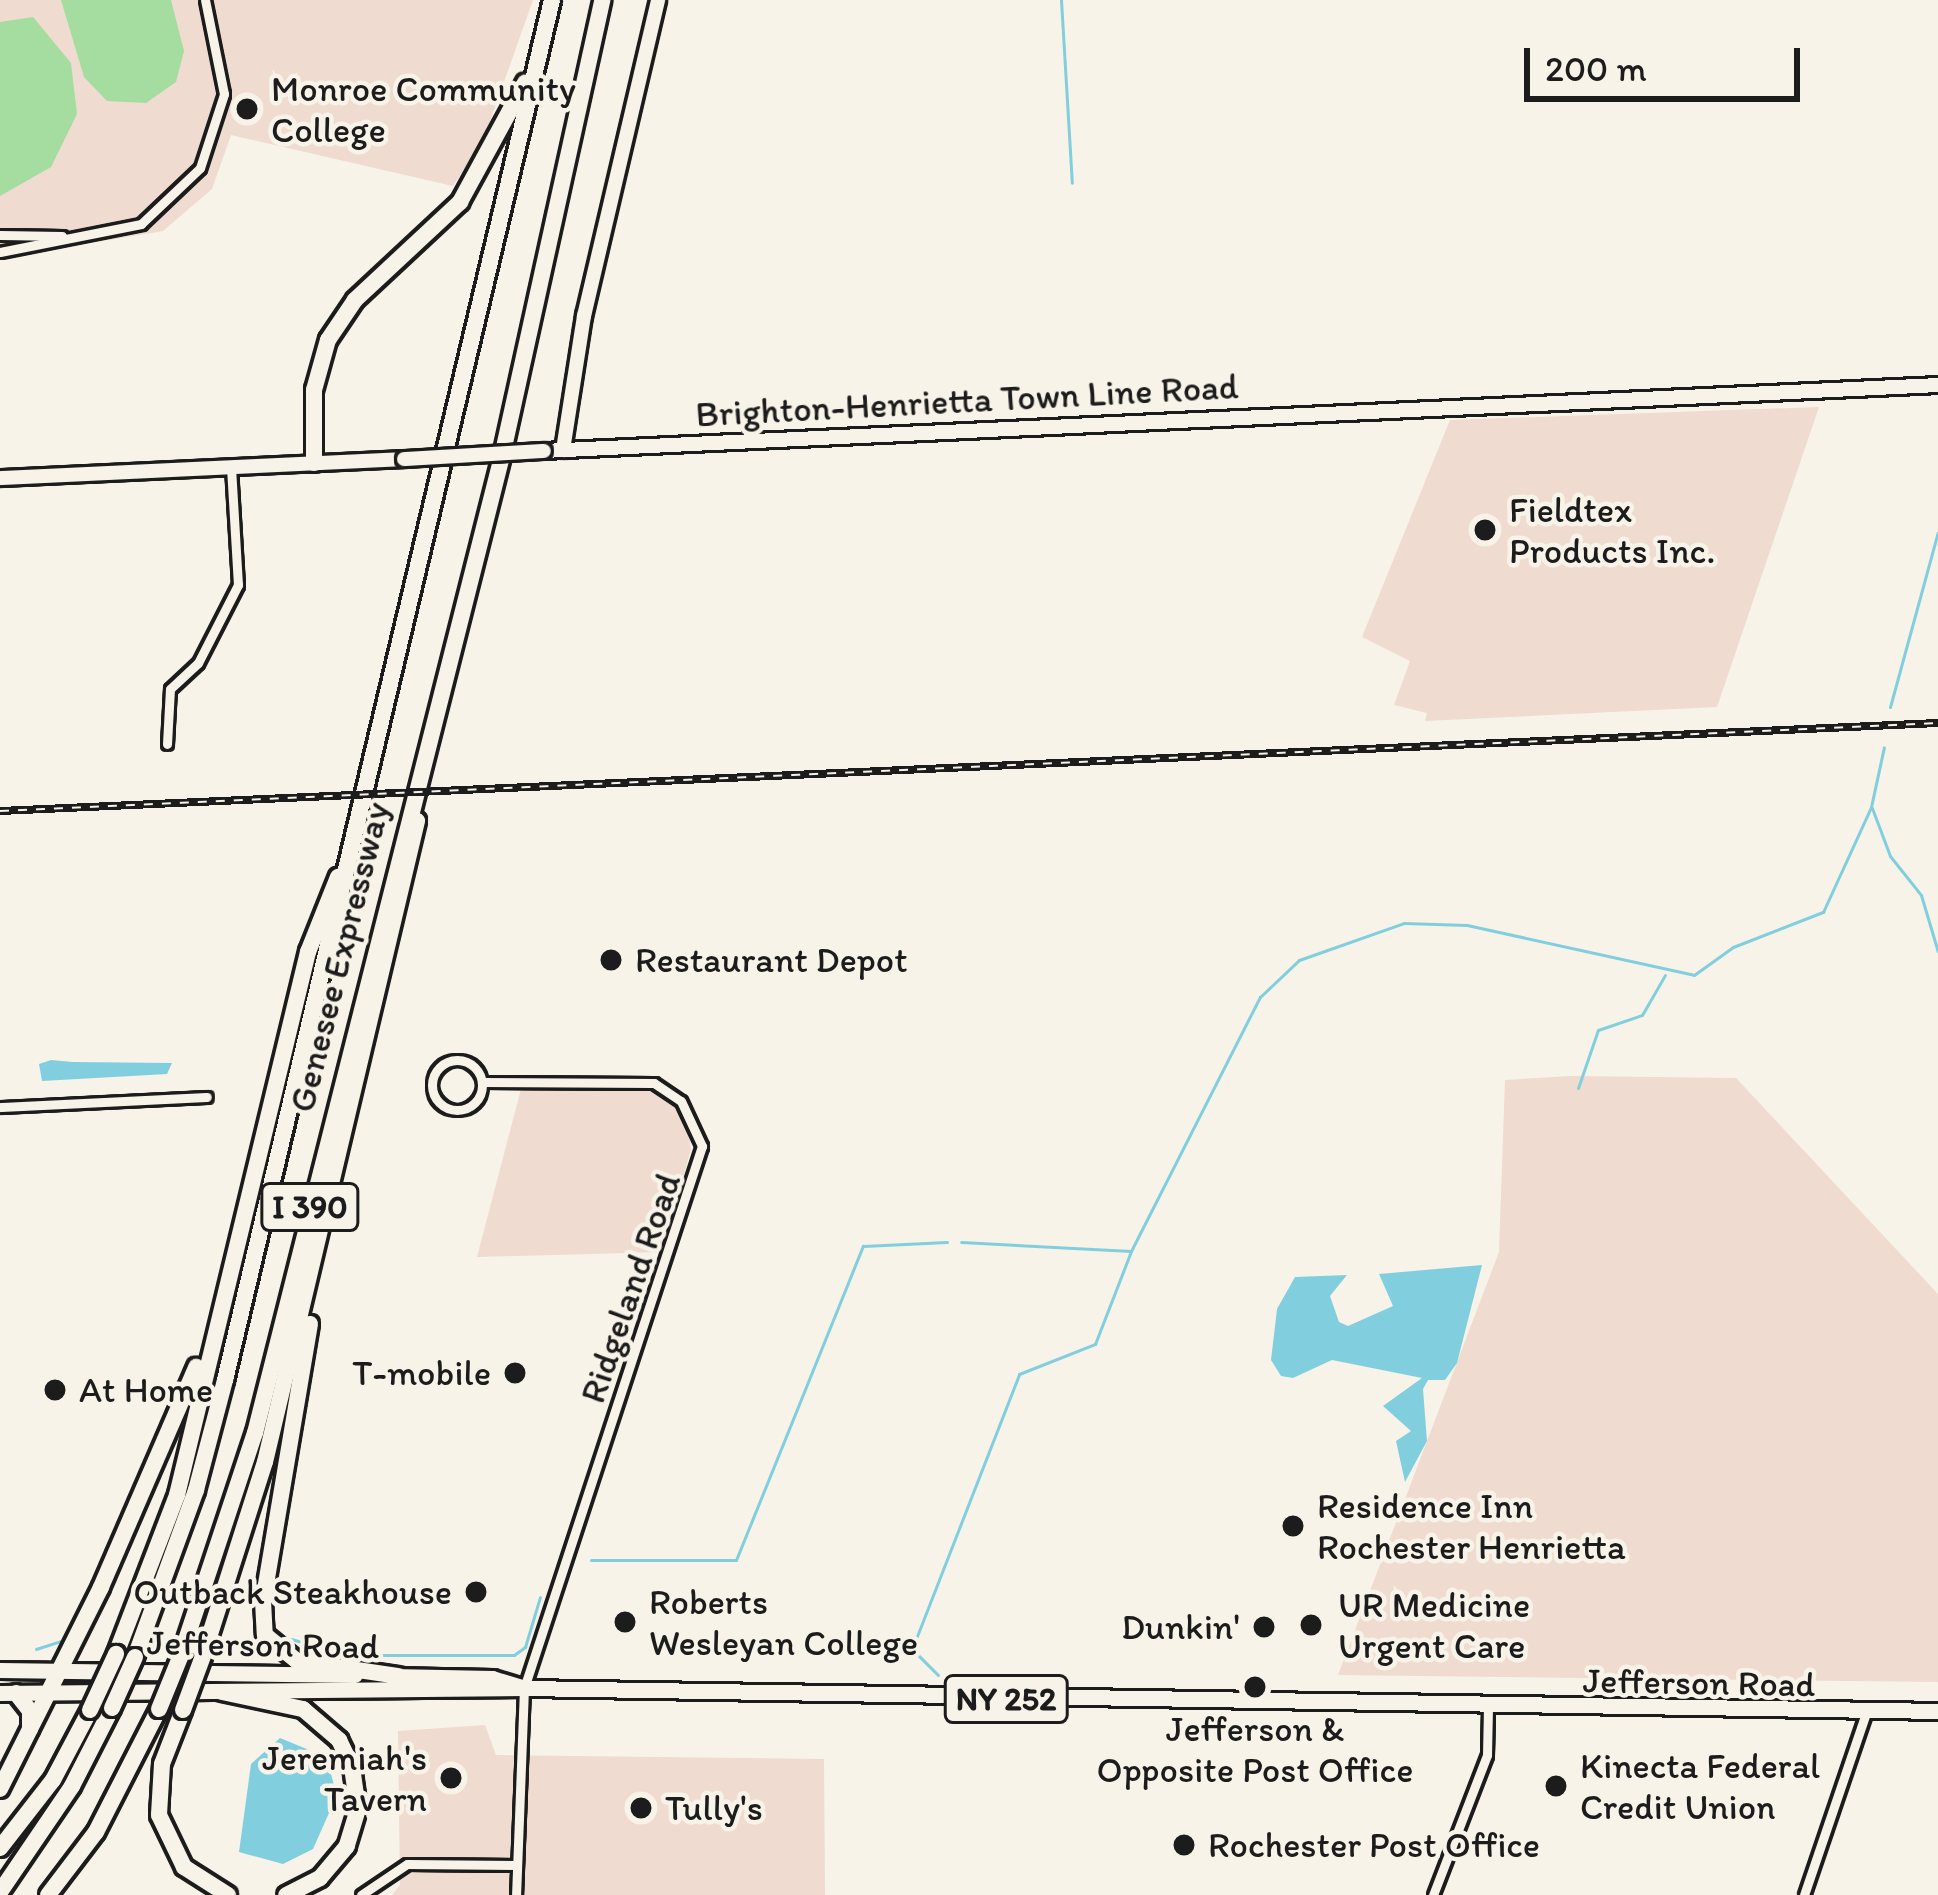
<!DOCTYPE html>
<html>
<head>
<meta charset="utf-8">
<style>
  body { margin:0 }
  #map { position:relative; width:1938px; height:1895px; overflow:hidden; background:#f7f3e8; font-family:Itim,sans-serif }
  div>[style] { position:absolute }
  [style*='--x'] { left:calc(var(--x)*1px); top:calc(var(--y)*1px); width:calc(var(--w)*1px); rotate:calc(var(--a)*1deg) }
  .built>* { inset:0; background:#efdbcf }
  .green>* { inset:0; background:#a5dca0 }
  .water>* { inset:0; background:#81cfde }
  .stream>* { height:3px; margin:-1.5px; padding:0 1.5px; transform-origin:1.5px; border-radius:1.5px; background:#81cfde }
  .roads { filter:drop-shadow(3px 0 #1c1c1c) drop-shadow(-3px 0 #1c1c1c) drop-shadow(0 3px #1c1c1c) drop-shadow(0 -3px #1c1c1c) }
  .street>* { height:9px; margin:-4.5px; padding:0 4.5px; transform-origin:4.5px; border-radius:4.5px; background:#f7f3e8 }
  .street>.ring { margin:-4.5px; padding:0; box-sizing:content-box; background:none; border:9px solid #f7f3e8; border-radius:50% }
  .secondary>* { height:14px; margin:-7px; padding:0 7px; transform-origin:7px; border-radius:7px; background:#f7f3e8 }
  .primary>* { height:15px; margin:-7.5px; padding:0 7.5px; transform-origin:7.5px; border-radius:7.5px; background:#f7f3e8 }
  .highway>* { height:16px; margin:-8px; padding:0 8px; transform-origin:8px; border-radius:8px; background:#f7f3e8 }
  .rail>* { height:8px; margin-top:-4px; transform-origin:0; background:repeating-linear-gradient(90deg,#f7f3e8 0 9px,#1c1c1c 0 18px); box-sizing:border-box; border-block:3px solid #1c1c1c }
  .bridges { filter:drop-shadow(3px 0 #1c1c1c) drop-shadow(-3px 0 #1c1c1c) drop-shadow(0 3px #1c1c1c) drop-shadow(0 -3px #1c1c1c) }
  .secondary-bridge>* { height:14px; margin:-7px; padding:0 7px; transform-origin:7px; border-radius:7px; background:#f7f3e8 }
  .highway-bridge>* { height:16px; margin:-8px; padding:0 8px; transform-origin:8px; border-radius:8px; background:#f7f3e8 }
  .dots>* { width:33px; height:33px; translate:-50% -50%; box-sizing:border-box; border:6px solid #f7f3e8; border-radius:50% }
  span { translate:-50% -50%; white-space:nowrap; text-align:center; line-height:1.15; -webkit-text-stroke:9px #f7f3e8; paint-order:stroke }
  .shield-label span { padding:3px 9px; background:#f7f3e8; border:3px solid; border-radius:9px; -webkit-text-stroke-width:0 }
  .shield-label { font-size:33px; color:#1c1c1c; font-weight:700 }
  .poi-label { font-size:36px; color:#1c1c1c }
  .left { translate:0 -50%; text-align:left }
  .right { translate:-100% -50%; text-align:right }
  .street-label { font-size:36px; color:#1c1c1c }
  .scale { position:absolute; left:1524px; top:48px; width:276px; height:54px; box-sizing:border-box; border:6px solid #1c1c1c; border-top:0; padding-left:15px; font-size:36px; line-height:42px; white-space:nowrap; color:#1c1c1c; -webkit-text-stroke:9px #f7f3e8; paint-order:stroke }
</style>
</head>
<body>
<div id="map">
  <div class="built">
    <div style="clip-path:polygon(0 0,533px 0,483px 141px,453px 186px,231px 135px,212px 189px,163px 231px,0 258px)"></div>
    <div style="clip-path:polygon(1819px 407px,1717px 707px,1425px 721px,1427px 713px,1394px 705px,1410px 661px,1362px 637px,1450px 420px)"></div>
    <div style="clip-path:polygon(1570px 1076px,1736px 1078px,1938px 1294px,1938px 1682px,1338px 1675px,1499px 1252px,1505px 1080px)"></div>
    <div style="clip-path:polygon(635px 1085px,658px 1091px,684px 1116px,691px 1149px,662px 1252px,477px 1257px,521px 1089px)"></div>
    <div style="clip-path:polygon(485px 1725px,496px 1755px,824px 1759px,825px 1895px,392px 1895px,400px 1885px,398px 1731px)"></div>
  </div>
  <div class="green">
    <div style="clip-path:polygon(61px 0,171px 0,184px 51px,176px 82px,146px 103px,107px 101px,84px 77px)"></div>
    <div style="clip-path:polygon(33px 17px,71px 63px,77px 114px,51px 167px,0 196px,0 22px)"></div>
  </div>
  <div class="water">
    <div style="clip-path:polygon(51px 1060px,73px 1062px,172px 1063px,167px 1074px,42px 1081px,39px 1064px)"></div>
    <div style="clip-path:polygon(1482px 1265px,1457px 1363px,1445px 1380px,1428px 1380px,1423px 1389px,1427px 1441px,1405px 1482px,1396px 1441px,1411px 1431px,1383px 1406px,1422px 1378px,1332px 1360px,1293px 1378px,1281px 1376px,1271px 1360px,1277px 1309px,1295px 1277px,1347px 1275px,1330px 1296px,1339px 1322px,1348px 1326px,1393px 1306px,1379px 1274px)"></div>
    <div style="clip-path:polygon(280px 1738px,326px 1757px,337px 1795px,313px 1849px,283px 1864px,239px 1852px,251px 1764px)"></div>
  </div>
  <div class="stream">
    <div style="--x:1061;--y:0;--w:183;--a:86.6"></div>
    <div style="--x:1890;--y:707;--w:181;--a:-74.7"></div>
    <div style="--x:1872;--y:808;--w:51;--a:69.4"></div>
    <div style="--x:1890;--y:856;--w:50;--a:51.5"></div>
    <div style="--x:1921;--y:895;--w:59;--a:73.4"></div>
    <div style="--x:1578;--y:1088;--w:61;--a:-71"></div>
    <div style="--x:1598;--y:1030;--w:46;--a:-18.8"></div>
    <div style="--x:1642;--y:1015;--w:46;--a:-60.1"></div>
    <div style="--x:1131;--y:1251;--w:285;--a:-63.1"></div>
    <div style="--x:1260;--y:997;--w:54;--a:-43.5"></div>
    <div style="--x:1299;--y:960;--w:111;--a:-19.4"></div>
    <div style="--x:1404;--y:923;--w:63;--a:1.8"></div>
    <div style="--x:1467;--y:925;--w:232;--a:12.4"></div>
    <div style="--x:1694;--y:975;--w:48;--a:-35.7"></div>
    <div style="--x:1733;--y:947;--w:97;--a:-21.3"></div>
    <div style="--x:1823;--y:912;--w:115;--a:-65.4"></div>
    <div style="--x:1871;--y:807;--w:61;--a:-77.8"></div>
    <div style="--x:591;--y:1560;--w:145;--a:0"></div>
    <div style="--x:736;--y:1560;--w:339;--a:-68"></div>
    <div style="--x:863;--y:1246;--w:84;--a:-2.7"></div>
    <div style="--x:291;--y:1639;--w:60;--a:15.4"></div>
    <div style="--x:349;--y:1655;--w:165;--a:0"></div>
    <div style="--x:514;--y:1655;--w:14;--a:-36"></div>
    <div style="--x:525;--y:1647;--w:52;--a:-73.3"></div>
    <div style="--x:36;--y:1649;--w:28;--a:-18"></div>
    <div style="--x:938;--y:1675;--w:37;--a:-135"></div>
    <div style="--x:912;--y:1649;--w:295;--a:-68.7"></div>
    <div style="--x:1019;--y:1374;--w:82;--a:-21.5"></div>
    <div style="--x:1095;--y:1344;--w:100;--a:-68.8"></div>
    <div style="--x:1131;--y:1251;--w:170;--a:-177"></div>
  </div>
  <div class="roads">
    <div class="street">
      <div style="--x:0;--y:235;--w:62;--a:0.9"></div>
      <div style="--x:0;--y:252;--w:144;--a:-11.2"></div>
      <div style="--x:141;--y:224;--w:81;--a:-43.5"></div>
      <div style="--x:200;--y:168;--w:78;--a:-72"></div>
      <div style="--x:224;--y:94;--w:96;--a:-101.4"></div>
      <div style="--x:167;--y:744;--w:55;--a:-86.9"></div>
      <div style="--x:170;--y:689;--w:38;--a:-43"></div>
      <div style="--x:198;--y:663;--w:88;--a:-62.9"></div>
      <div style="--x:238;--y:585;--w:118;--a:-93.4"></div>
      <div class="ring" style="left:432px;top:1060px;width:41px;height:41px"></div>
      <div style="--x:482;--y:1082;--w:172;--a:0.3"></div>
      <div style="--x:654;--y:1083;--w:32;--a:34"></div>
      <div style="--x:681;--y:1101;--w:50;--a:65"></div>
      <div style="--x:702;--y:1146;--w:570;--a:108.18"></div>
      <div style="--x:524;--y:1688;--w:207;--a:92.2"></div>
      <div style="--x:0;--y:1107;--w:207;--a:-2.8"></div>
      <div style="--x:361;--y:1895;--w:55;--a:-34"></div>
      <div style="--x:407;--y:1864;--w:109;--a:0.5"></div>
      <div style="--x:1433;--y:1895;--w:150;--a:-68.9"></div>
      <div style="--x:1487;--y:1755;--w:46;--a:-88.8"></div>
      <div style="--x:1804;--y:1895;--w:192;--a:-71.2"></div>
    </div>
    <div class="secondary">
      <div style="--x:563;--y:450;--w:136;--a:-81.1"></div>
      <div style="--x:584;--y:316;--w:325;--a:-76.8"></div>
      <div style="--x:544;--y:451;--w:1396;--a:-2.71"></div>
      <div style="--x:0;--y:478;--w:404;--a:-2.7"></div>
    </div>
    <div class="primary">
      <div style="--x:0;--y:1670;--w:355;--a:0.8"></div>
      <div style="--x:391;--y:1676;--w:101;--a:1.1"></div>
      <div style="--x:492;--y:1678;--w:30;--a:17"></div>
      <div style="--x:0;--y:1693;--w:524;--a:-0.55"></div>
      <div style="--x:524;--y:1688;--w:1414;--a:0.93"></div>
    </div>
    <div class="highway">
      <div style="--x:314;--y:463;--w:73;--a:-90"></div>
      <div style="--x:314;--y:390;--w:52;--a:-74.4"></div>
      <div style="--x:328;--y:340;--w:48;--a:-56"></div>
      <div style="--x:355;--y:300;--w:144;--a:-43"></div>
      <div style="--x:460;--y:202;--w:136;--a:-61.4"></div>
      <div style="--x:310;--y:1324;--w:281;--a:99.6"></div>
      <div style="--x:263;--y:1601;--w:34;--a:87"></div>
      <div style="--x:265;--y:1635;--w:41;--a:39.1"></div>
      <div style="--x:297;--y:1661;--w:102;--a:8.4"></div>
      <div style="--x:116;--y:1654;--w:170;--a:-69"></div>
      <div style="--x:177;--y:1495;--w:559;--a:-76.44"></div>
      <div style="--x:308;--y:952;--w:81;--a:-68.2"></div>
      <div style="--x:181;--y:1655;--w:234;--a:-71.6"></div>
      <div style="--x:255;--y:1433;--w:1012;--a:-75.81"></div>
      <div style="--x:503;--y:452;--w:463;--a:-77.6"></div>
      <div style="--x:203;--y:1656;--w:204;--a:-72.3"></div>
      <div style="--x:265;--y:1462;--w:659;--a:-76.66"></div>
      <div style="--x:135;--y:1657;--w:178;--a:-69.9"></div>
      <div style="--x:196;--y:1490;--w:114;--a:-75.2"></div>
      <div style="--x:225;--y:1380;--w:1418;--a:-76.67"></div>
      <div style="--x:222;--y:1692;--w:83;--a:11.9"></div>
      <div style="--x:303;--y:1709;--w:48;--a:40.7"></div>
      <div style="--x:339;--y:1740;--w:30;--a:64"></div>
      <div style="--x:352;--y:1767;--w:42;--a:81.9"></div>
      <div style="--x:358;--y:1809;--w:39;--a:107"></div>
      <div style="--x:347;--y:1846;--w:42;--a:130.2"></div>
      <div style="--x:320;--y:1878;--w:38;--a:153"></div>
      <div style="--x:16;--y:1693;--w:23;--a:52"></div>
      <div style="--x:30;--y:1711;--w:18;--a:90"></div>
      <div style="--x:183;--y:1710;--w:58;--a:111.3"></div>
      <div style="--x:162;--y:1764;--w:51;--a:93.4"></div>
      <div style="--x:159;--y:1815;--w:58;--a:64.3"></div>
      <div style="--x:184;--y:1867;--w:52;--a:32.5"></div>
      <div style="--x:0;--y:1789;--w:226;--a:-63.4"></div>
      <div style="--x:101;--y:1587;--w:240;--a:-66.6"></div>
      <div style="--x:0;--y:1848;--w:86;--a:-52.1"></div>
      <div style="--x:53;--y:1780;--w:79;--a:-62.1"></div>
      <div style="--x:0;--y:1892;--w:128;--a:-55.8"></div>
      <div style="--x:72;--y:1786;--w:88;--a:-62.9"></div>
      <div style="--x:48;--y:1895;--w:79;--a:-52.7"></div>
      <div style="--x:96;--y:1832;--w:138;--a:-62.9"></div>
    </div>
  </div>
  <div class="rail">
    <div style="--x:0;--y:811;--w:1940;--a:-2.6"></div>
  </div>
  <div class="bridges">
    <div class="secondary-bridge">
      <div style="--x:404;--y:459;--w:140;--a:-3.3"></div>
    </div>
    <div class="highway-bridge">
      <div style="--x:112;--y:1708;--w:56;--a:-65.7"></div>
      <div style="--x:159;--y:1709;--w:58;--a:-67.8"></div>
      <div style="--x:90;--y:1710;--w:62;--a:-65.1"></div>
      <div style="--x:183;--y:1710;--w:58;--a:-69.7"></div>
    </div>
  </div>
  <div class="dots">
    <div style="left:247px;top:109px;background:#1c1c1c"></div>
    <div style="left:1485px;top:530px;background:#1c1c1c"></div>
    <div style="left:611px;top:960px;background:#1c1c1c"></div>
    <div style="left:515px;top:1373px;background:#1c1c1c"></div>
    <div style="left:55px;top:1390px;background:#1c1c1c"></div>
    <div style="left:1293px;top:1526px;background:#1c1c1c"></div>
    <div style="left:476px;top:1592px;background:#1c1c1c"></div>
    <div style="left:625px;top:1622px;background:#1c1c1c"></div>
    <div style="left:1311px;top:1625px;background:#1c1c1c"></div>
    <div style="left:1264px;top:1627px;background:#1c1c1c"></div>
    <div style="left:1255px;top:1687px;background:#1c1c1c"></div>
    <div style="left:451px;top:1778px;background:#1c1c1c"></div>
    <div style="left:1556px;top:1786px;background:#1c1c1c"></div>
    <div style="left:641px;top:1808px;background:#1c1c1c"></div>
    <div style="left:1184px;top:1845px;background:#1c1c1c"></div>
  </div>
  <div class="shield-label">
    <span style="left:310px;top:1207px">I 390</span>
    <span style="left:1006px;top:1699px">NY 252</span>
  </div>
  <div class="poi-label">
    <span class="left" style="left:271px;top:109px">Monroe Community<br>College</span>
    <span class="left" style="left:1509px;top:530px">Fieldtex<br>Products Inc.</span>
    <span class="left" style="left:635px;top:960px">Restaurant Depot</span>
    <span class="right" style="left:491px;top:1373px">T-mobile</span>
    <span class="left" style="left:79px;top:1390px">At Home</span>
    <span class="left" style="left:1317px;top:1526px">Residence Inn<br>Rochester Henrietta</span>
    <span class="right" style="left:452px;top:1592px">Outback Steakhouse</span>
    <span class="left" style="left:649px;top:1622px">Roberts<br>Wesleyan College</span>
    <span class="left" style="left:1338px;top:1625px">UR Medicine<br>Urgent Care</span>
    <span class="right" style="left:1240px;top:1627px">Dunkin'</span>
    <span style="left:1255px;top:1749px">Jefferson &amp;<br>Opposite Post Office</span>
    <span class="right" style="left:427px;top:1778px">Jeremiah's<br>Tavern</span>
    <span class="left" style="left:1580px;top:1786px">Kinecta Federal<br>Credit Union</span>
    <span class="left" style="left:665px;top:1808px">Tully's</span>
    <span class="left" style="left:1208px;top:1845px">Rochester Post Office</span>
  </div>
  <div class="street-label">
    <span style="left:967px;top:400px;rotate:-3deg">Brighton-Henrietta Town Line Road</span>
    <span style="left:339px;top:957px;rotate:-76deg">Genesee Expressway</span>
    <span style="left:630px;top:1288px;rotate:-71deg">Ridgeland Road</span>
    <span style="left:263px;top:1644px;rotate:1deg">Jefferson Road</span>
    <span style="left:1699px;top:1682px;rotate:1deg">Jefferson Road</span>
  </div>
  <div class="scale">200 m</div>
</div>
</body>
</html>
